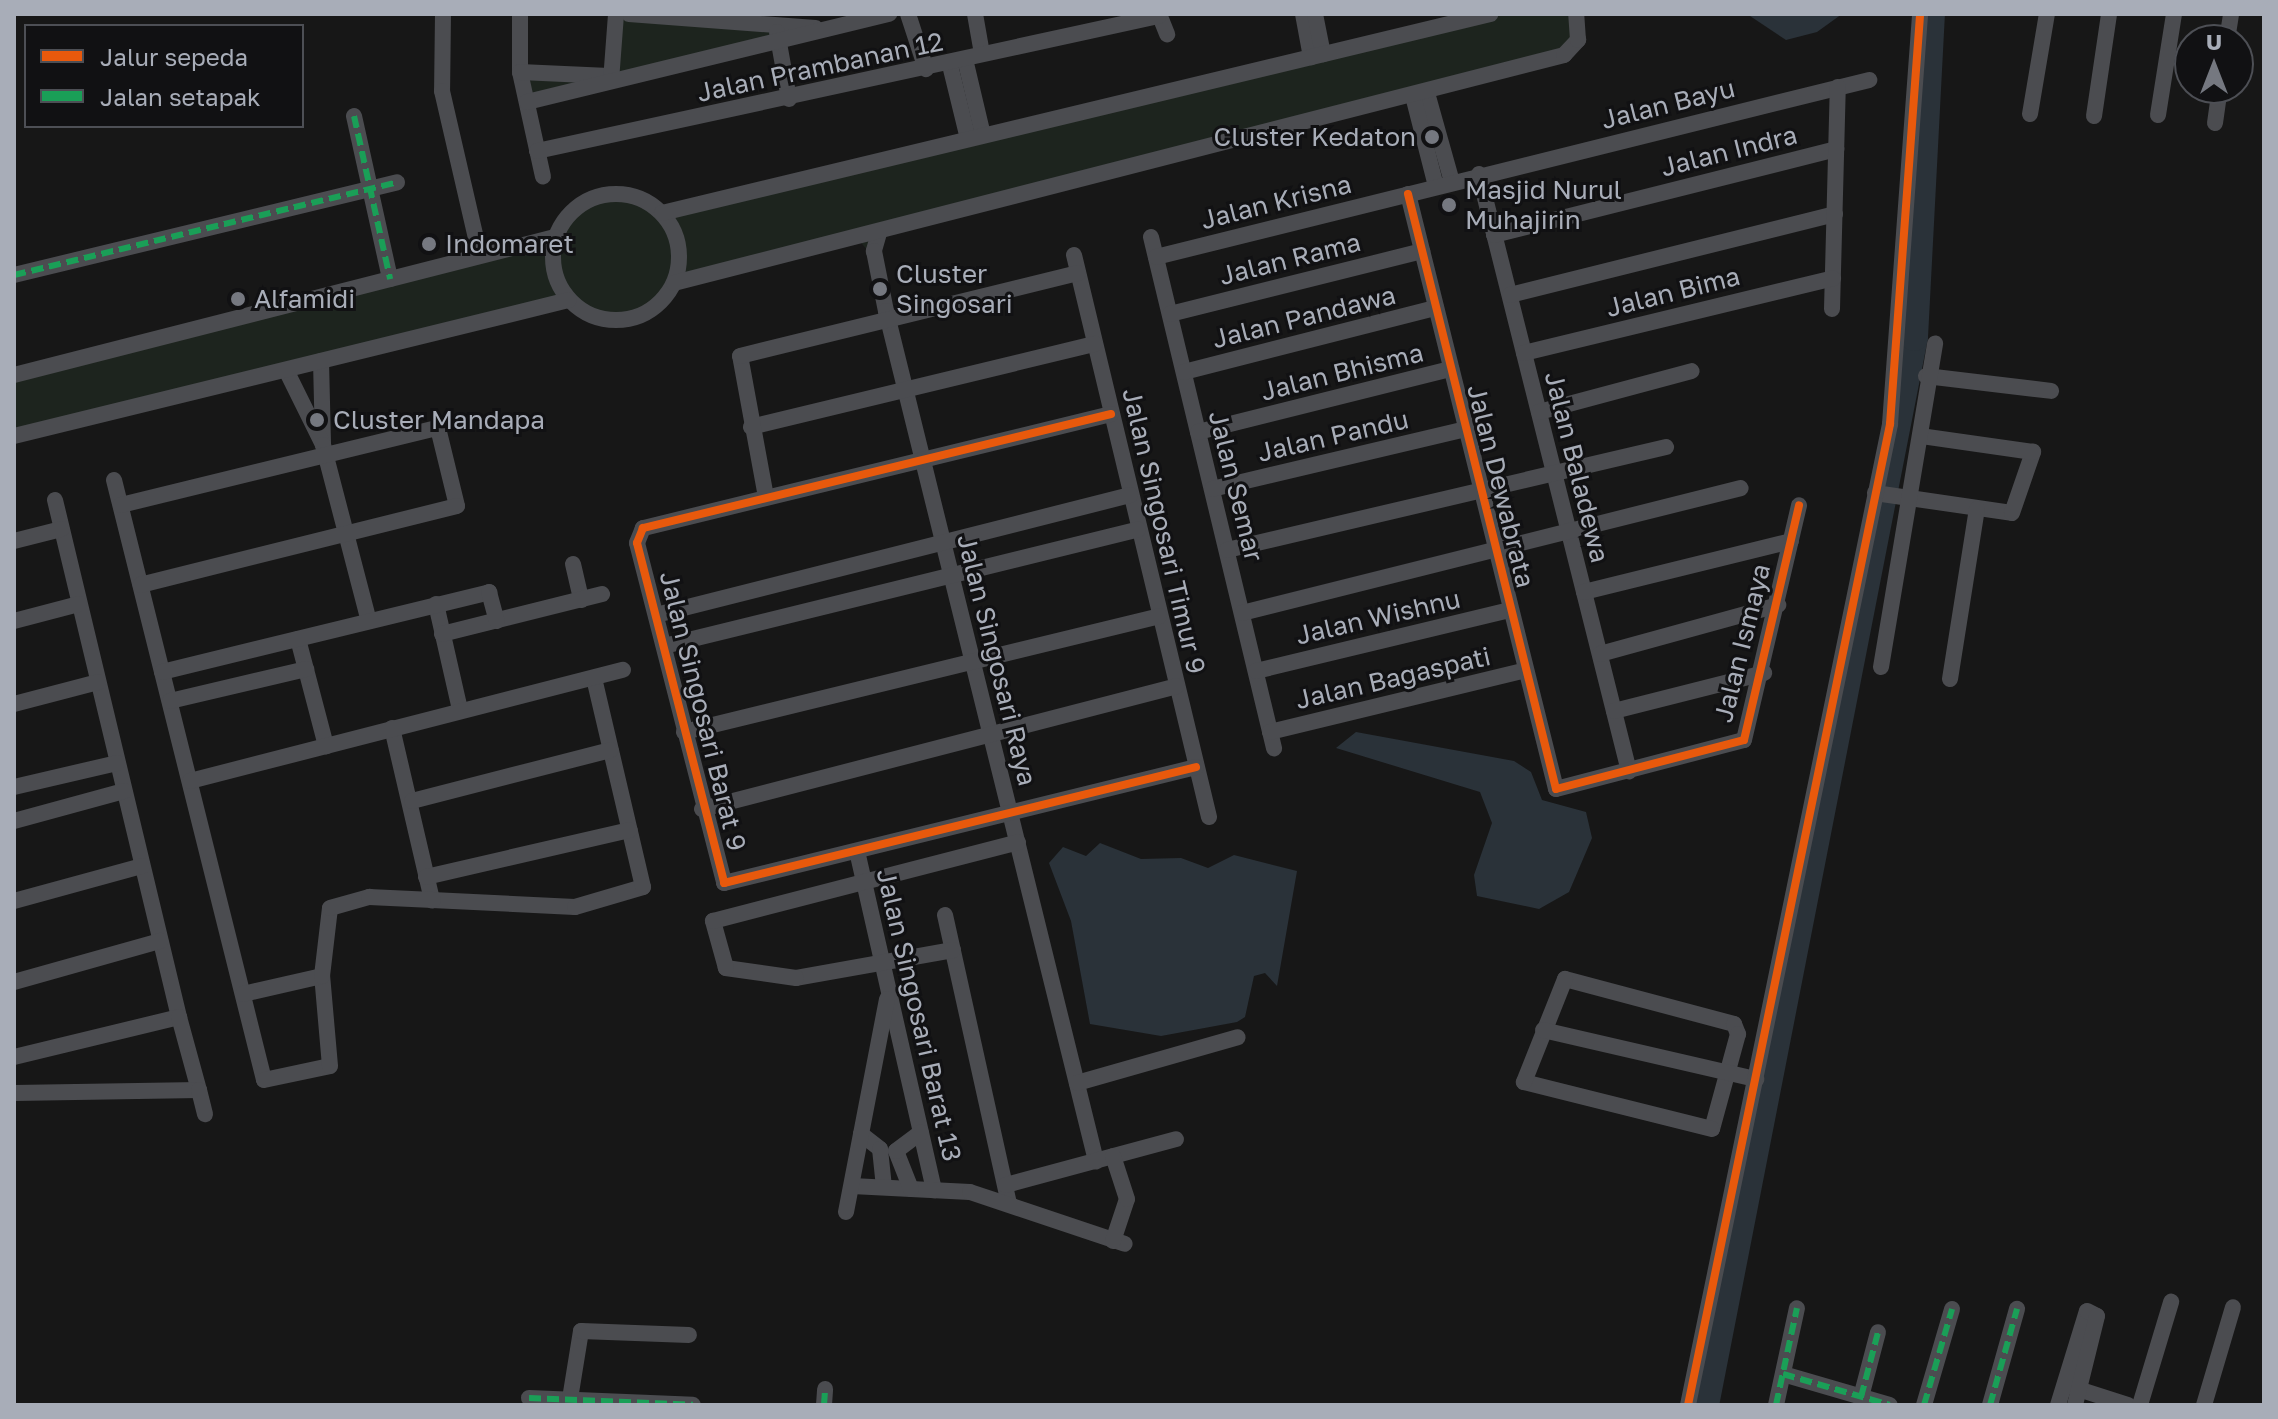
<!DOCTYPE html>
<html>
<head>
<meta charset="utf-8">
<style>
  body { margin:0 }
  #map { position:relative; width:2278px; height:1419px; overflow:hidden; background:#171717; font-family:"Golos Text",sans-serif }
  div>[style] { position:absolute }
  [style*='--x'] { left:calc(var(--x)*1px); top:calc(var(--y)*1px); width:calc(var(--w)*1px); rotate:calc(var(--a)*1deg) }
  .green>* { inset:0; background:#1d241e }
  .water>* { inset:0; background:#2a3239 }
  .river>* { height:28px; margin:-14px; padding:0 14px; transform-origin:14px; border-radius:14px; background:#2a3239 }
  .street>* { height:16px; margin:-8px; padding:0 8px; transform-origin:8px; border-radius:8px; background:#4b4c50 }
  .street>.ring { margin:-8px; padding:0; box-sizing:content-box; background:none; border:16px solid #4b4c50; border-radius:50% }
  .quiet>* { height:6px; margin-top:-3px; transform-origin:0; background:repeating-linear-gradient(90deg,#1a9f57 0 12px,transparent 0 18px) }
  .cycleway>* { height:8px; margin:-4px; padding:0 4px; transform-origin:4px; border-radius:4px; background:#e8590c }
  .dots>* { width:22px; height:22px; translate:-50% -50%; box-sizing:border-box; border:4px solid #111113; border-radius:50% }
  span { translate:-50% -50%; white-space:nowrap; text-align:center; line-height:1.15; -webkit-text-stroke:6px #111113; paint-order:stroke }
  .street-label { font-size:26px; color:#a8adb8 }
  .poi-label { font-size:26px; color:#a8adb8 }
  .right { translate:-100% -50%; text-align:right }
  .left { translate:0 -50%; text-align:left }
  .frame { position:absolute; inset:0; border:16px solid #a8adb8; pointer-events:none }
  .legend { position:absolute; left:24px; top:24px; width:280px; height:104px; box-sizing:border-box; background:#111113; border:2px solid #4d4f55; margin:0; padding:10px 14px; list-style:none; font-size:24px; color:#a8adb8 }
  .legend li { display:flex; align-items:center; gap:16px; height:40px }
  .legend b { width:40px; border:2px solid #4d4f55 }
  .north { position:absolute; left:2174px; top:24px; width:80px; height:80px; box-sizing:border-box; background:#111113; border:2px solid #4d4f55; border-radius:50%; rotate:0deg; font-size:22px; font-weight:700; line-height:32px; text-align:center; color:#a8adb8 }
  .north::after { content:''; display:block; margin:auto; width:28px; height:36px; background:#757880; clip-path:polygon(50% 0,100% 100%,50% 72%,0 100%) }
</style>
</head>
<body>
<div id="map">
  <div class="green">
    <div style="clip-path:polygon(616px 14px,820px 29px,527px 102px,520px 72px,610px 76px)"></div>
    <div style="clip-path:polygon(1490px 14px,1576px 14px,1574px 48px,879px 233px,869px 252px,857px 238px,674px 283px,649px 310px,626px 319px,589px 314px,569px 300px,14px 436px,14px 375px,555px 237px,575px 208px,596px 196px,632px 195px,662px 213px)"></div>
    <div style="clip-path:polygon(1920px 14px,1931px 14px,1914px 337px,1704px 1405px,1689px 1405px,1890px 424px)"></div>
  </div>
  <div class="water">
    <div style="clip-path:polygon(1747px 14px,1842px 14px,1817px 32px,1786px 40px)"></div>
    <div style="clip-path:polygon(1356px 732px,1514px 761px,1531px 772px,1542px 800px,1586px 812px,1592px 838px,1569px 892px,1539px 909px,1477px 896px,1474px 875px,1492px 823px,1480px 792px,1336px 748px)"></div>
    <div style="clip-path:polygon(1100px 843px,1141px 859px,1181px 858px,1208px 868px,1234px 855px,1297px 871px,1277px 986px,1265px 973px,1254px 976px,1245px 1017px,1237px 1022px,1161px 1036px,1090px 1024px,1071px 921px,1049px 863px,1063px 847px,1086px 856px)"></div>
  </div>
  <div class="river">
    <div style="--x:1705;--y:1405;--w:1088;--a:-78.93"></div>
    <div style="--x:1914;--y:337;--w:323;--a:-87"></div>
  </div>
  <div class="street">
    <div style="--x:443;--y:14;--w:77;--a:90.7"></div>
    <div style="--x:442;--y:91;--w:168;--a:77"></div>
    <div style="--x:520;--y:14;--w:58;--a:90"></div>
    <div style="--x:520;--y:72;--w:107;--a:77.6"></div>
    <div style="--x:629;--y:14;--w:187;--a:4.3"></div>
    <div style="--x:908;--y:14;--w:58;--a:71.9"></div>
    <div style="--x:975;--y:14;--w:39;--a:80"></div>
    <div style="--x:1159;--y:14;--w:22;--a:68"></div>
    <div style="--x:1303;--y:14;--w:44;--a:79.5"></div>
    <div style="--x:1315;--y:14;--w:41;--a:78.7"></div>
    <div style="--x:777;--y:32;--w:68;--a:79.8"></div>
    <div style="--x:2227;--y:40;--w:26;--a:-81"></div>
    <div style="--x:965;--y:59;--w:78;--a:76.7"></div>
    <div style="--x:950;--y:65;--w:76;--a:76.3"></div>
    <div style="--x:520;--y:72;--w:89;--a:2.6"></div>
    <div style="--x:611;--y:81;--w:67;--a:-85.7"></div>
    <div style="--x:1427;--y:93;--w:92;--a:74.3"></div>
    <div style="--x:1413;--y:96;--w:93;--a:75.7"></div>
    <div style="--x:527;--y:102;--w:373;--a:-13.7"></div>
    <div style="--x:2030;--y:114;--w:101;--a:-80.4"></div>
    <div style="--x:2158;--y:115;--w:102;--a:-81"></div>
    <div style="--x:354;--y:116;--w:167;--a:77.5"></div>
    <div style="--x:2094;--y:116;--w:103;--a:-81.6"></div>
    <div style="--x:2215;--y:123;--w:35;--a:-82"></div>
    <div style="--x:537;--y:151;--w:636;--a:-12.25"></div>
    <div style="--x:1479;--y:174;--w:616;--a:75.9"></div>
    <div class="ring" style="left:553px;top:194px;width:110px;height:110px"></div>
    <div style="--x:1408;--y:194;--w:613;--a:76.03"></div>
    <div style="--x:1556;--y:789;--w:194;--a:-14.6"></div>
    <div style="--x:1744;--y:740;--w:241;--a:-76.8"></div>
    <div style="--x:662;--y:213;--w:852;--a:-13.51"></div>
    <div style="--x:879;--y:233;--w:19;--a:106"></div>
    <div style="--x:874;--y:251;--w:61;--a:78.7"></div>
    <div style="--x:886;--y:311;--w:876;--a:76.12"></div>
    <div style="--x:1494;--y:235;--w:353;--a:-14.1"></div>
    <div style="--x:1151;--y:237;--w:526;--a:76.47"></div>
    <div style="--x:1074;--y:255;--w:578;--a:76.49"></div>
    <div style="--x:1156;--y:257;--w:735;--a:-13.94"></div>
    <div style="--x:14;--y:275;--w:394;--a:-13.6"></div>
    <div style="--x:674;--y:283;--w:919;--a:-14.37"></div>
    <div style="--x:1564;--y:55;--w:21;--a:-47"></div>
    <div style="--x:1578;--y:40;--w:26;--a:-94"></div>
    <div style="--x:1510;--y:295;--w:335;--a:-14"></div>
    <div style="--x:1832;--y:309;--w:222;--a:-88.5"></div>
    <div style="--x:1170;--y:314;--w:260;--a:-14"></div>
    <div style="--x:1524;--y:353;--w:318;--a:-13.6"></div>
    <div style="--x:321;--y:361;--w:84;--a:88.6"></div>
    <div style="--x:286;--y:370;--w:84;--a:63.7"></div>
    <div style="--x:1184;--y:372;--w:260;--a:-14.3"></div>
    <div style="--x:14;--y:375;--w:558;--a:-14.31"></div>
    <div style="--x:1926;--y:376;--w:126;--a:6.8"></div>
    <div style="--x:1539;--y:412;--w:158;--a:-15"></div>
    <div style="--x:1111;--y:414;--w:482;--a:166.3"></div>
    <div style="--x:643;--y:528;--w:16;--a:112"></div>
    <div style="--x:637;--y:543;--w:351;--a:75.6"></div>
    <div style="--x:724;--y:883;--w:486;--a:-13.8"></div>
    <div style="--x:751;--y:427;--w:354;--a:-13.6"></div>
    <div style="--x:1198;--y:432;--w:261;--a:-14"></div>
    <div style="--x:14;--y:436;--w:571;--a:-13.77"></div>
    <div style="--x:323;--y:445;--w:182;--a:75.4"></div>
    <div style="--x:114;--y:480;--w:618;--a:75.96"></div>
    <div style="--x:264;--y:1080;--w:67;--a:-12"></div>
    <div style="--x:330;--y:1066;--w:91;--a:-95"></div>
    <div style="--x:1212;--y:489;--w:261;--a:-13.3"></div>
    <div style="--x:1875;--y:493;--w:138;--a:8.3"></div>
    <div style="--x:2012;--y:513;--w:65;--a:-71"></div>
    <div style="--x:2033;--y:452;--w:114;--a:-171.9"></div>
    <div style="--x:766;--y:497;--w:143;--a:-100.4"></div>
    <div style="--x:740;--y:356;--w:348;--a:-13.8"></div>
    <div style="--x:55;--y:500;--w:532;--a:76.51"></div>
    <div style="--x:121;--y:505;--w:326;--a:-13.7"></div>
    <div style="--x:438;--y:428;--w:80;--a:76.3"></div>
    <div style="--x:457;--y:506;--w:326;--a:166"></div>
    <div style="--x:14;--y:541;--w:49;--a:-14.3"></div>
    <div style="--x:1227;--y:550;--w:451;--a:-13.2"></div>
    <div style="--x:573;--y:564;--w:37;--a:77"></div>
    <div style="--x:1584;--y:592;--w:213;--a:-13.8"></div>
    <div style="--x:436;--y:604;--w:109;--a:77.2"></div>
    <div style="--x:1242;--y:613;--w:514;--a:-14.06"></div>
    <div style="--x:656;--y:615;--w:489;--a:-14.2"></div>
    <div style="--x:14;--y:621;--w:67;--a:-14.7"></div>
    <div style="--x:442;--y:634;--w:165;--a:-14"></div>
    <div style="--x:298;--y:639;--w:111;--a:75.3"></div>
    <div style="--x:664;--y:646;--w:488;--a:-13.8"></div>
    <div style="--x:1600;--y:654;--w:185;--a:-15.4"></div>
    <div style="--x:1881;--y:667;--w:328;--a:-80.5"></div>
    <div style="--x:1256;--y:671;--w:262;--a:-13.5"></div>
    <div style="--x:162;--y:672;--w:337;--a:-13.7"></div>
    <div style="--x:489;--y:592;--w:30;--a:75"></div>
    <div style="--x:1950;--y:679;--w:172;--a:-81"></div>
    <div style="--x:170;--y:701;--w:140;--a:-13.2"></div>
    <div style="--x:14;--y:704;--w:87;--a:-14.7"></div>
    <div style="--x:1614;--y:711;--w:155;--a:-14.2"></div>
    <div style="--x:392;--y:728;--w:177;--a:76.9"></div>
    <div style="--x:432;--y:900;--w:143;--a:2.8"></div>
    <div style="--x:575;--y:907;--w:71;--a:-16.4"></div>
    <div style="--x:643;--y:887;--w:215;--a:-103.2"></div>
    <div style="--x:684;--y:732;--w:489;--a:-13.7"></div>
    <div style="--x:1270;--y:732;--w:263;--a:-13.6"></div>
    <div style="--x:190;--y:781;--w:447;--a:-14.4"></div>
    <div style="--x:14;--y:787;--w:106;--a:-13.1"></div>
    <div style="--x:412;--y:801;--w:205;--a:-14.4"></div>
    <div style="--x:702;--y:809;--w:490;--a:-14.5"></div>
    <div style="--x:14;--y:821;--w:114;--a:-15.3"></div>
    <div style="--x:857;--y:851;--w:348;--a:77.2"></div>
    <div style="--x:426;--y:877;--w:209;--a:-13"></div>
    <div style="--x:14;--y:901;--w:133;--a:-15.3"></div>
    <div style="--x:945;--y:915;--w:296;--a:77.5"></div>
    <div style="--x:953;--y:950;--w:159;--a:169.9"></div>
    <div style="--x:796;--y:978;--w:71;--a:-171.9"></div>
    <div style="--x:726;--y:968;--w:49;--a:-105.5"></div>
    <div style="--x:713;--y:921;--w:315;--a:-14.5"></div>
    <div style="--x:1565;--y:979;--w:175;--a:14.9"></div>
    <div style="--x:1734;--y:1024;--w:11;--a:68"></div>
    <div style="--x:1738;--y:1034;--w:98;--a:105.3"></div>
    <div style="--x:1712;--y:1129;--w:194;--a:-166"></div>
    <div style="--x:1524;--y:1082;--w:111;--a:-68.3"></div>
    <div style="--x:14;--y:982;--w:152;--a:-15.7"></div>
    <div style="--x:243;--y:994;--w:81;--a:-12.8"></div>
    <div style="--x:322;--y:976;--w:68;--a:-83.3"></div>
    <div style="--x:330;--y:908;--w:41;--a:-15.8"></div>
    <div style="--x:369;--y:897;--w:64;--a:2.7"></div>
    <div style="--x:1543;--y:1030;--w:219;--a:13"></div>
    <div style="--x:14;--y:1057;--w:170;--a:-13.6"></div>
    <div style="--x:179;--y:1017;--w:76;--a:74.7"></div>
    <div style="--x:199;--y:1090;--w:185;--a:179.1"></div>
    <div style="--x:1077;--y:1083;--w:167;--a:-15.9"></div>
    <div style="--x:199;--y:1090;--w:25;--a:76"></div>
    <div style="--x:861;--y:1134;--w:24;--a:38"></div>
    <div style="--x:880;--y:1149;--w:38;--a:84"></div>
    <div style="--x:1006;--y:1185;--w:176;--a:-15.1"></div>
    <div style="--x:852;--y:1186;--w:118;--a:2.9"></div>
    <div style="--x:970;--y:1192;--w:163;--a:18.5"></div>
    <div style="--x:911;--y:1189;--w:41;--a:-111.5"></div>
    <div style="--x:896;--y:1151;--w:31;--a:-37"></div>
    <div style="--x:846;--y:1212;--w:217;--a:-79.1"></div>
    <div style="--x:1113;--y:1241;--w:44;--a:-71.6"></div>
    <div style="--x:1127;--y:1199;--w:45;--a:-108"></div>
    <div style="--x:1783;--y:1374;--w:111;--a:16.2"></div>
    <div style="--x:2072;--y:1387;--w:59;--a:17.8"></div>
    <div style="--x:1861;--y:1397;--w:67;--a:-75.3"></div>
    <div style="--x:529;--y:1398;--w:164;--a:2.4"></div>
    <div style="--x:569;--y:1405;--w:75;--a:-80.8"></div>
    <div style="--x:581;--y:1331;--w:108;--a:2.1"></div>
    <div style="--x:824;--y:1405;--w:16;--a:-86"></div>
    <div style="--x:1688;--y:1405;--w:1002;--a:-78.36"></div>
    <div style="--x:1890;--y:424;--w:411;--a:-85.8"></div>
    <div style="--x:1776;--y:1405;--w:99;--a:-77.8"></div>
    <div style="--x:1924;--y:1405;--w:100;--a:-73.7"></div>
    <div style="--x:1990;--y:1405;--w:100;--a:-74.3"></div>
    <div style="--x:2058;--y:1405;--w:98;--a:-72.9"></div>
    <div style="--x:2087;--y:1311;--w:11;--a:27"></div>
    <div style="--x:2097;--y:1316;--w:92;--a:103.9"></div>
    <div style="--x:2140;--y:1405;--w:108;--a:-73.2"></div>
    <div style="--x:2204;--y:1405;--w:102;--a:-73.5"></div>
  </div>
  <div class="quiet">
    <div style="--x:354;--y:116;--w:167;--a:77.5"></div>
    <div style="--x:14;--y:275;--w:394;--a:-13.6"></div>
    <div style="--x:1783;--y:1374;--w:111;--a:16.2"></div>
    <div style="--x:1861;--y:1397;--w:67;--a:-75.3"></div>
    <div style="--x:529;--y:1398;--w:164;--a:2.4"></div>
    <div style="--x:824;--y:1405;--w:16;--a:-86"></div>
    <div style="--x:1776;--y:1405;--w:99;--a:-77.8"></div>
    <div style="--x:1924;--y:1405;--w:100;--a:-73.7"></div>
    <div style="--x:1990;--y:1405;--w:100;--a:-74.3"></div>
  </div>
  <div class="cycleway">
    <div style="--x:1408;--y:194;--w:613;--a:76.03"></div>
    <div style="--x:1556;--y:789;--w:194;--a:-14.6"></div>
    <div style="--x:1744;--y:740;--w:241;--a:-76.8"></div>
    <div style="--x:1111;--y:414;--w:482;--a:166.3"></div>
    <div style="--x:643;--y:528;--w:16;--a:112"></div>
    <div style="--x:637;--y:543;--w:351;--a:75.6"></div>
    <div style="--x:724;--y:883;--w:486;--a:-13.8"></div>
    <div style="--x:1688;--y:1405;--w:1002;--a:-78.36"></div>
    <div style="--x:1890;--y:424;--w:411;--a:-85.8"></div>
  </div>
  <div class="dots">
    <div style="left:1432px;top:137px;background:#757880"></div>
    <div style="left:1449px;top:205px;background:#757880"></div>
    <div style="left:429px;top:244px;background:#757880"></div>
    <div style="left:880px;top:289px;background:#757880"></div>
    <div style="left:238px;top:299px;background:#757880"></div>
    <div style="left:317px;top:420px;background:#757880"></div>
  </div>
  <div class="street-label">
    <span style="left:820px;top:67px;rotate:-12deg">Jalan Prambanan 12</span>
    <span style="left:1668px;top:104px;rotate:-14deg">Jalan Bayu</span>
    <span style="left:1729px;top:151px;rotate:-14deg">Jalan Indra</span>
    <span style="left:1276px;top:202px;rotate:-14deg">Jalan Krisna</span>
    <span style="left:1290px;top:259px;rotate:-14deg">Jalan Rama</span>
    <span style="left:1673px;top:292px;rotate:-14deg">Jalan Bima</span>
    <span style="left:1304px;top:317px;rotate:-14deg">Jalan Pandawa</span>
    <span style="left:1342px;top:372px;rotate:-14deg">Jalan Bhisma</span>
    <span style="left:1333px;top:436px;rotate:-13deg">Jalan Pandu</span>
    <span style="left:1577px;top:467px;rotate:76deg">Jalan Baladewa</span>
    <span style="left:1236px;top:486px;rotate:76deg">Jalan Semar</span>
    <span style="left:1501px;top:486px;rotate:76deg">Jalan Dewabrata</span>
    <span style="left:1164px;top:531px;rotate:77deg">Jalan Singosari Timur 9</span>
    <span style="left:1378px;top:617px;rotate:-13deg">Jalan Wishnu</span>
    <span style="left:1742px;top:643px;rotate:-76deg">Jalan Ismaya</span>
    <span style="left:997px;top:660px;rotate:76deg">Jalan Singosari Raya</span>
    <span style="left:1393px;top:678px;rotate:-13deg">Jalan Bagaspati</span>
    <span style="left:703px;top:711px;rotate:76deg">Jalan Singosari Barat 9</span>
    <span style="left:919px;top:1015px;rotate:77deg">Jalan Singosari Barat 13</span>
  </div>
  <div class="poi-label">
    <span class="right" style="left:1416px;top:137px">Cluster Kedaton</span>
    <span class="left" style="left:1465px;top:205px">Masjid Nurul<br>Muhajirin</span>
    <span class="left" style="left:445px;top:244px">Indomaret</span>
    <span class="left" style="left:896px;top:289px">Cluster<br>Singosari</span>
    <span class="left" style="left:254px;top:299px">Alfamidi</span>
    <span class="left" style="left:333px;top:420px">Cluster Mandapa</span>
  </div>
  <div class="frame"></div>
  <ul class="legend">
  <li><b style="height:10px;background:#e8590c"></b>Jalur sepeda</li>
  <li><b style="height:10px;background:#1a9f57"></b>Jalan setapak</li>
  </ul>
  <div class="north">U</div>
</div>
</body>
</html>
